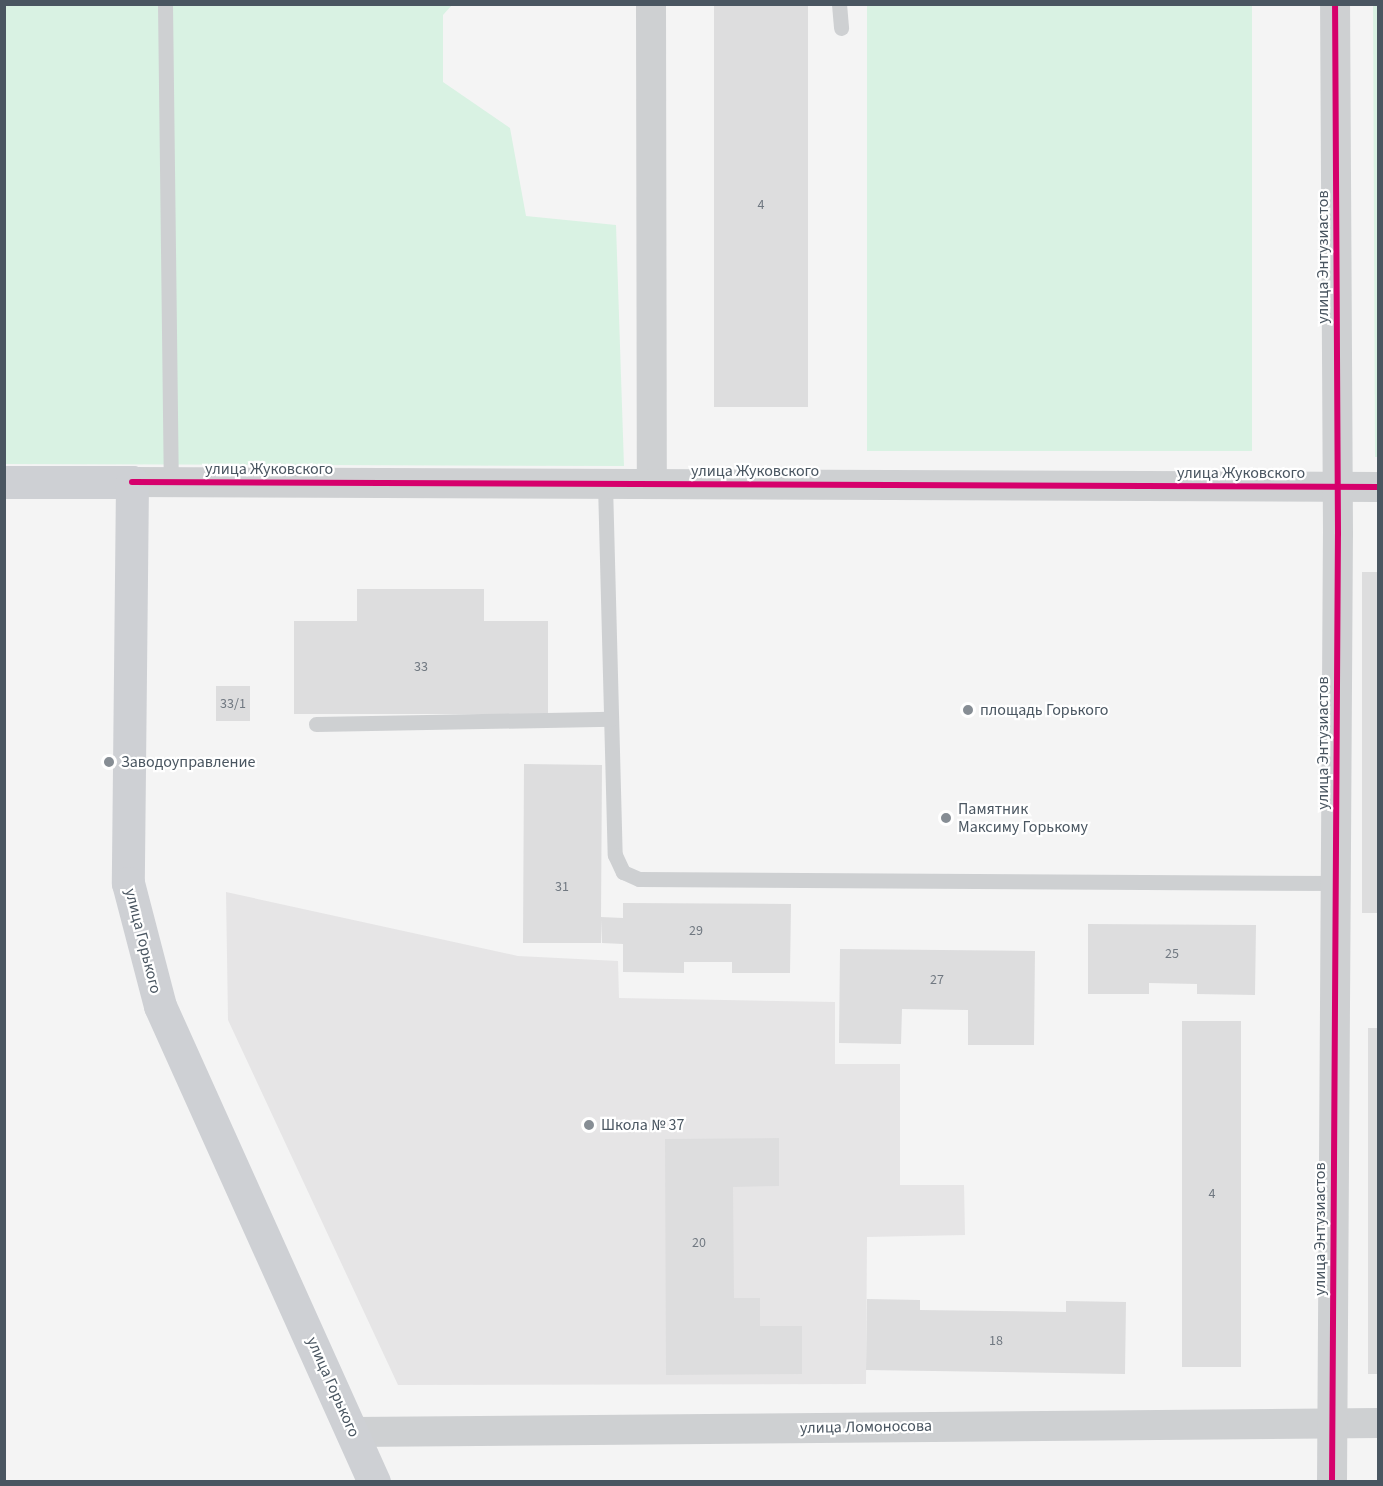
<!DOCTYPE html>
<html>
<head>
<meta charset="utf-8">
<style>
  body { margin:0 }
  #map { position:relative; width:1383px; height:1486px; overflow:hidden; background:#f4f4f4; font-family:"Source Sans 3",sans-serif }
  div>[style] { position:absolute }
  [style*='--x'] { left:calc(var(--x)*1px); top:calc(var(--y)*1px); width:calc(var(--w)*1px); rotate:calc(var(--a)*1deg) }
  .education>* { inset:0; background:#e6e5e6 }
  .green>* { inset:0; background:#d9f2e3; transform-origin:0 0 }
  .building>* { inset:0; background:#ddddde; transform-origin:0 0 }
  .lane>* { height:15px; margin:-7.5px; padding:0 7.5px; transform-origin:7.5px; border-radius:7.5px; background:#ced0d2 }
  .street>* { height:30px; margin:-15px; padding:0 15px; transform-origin:15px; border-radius:15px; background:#ced0d2 }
  .secondary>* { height:33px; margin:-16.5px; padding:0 16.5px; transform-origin:16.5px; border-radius:16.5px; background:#ced0d4 }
  .cycleway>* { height:6px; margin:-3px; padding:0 3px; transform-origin:3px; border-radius:3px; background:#d6006c }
  .dots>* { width:16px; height:16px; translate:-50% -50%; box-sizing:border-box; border:3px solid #fff; border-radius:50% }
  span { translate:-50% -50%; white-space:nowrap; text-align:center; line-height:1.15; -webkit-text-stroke:4.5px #fff; paint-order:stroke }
  .number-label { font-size:14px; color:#707881 }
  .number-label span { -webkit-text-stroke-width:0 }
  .street-label { font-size:16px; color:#4a5661 }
  .poi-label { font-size:16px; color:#4a5661 }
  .left { translate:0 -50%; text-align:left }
  .frame { position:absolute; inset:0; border:6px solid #4a5661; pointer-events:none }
</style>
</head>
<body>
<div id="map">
  <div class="education">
    <div style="clip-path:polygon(226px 892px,518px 956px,618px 961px,619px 998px,835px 1002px,835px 1064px,900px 1064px,900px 1185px,964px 1185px,965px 1235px,867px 1237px,866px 1384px,398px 1385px,228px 1020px)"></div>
  </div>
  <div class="green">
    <div style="clip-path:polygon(5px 5px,452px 5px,443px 15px,443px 82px,510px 128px,526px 216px,616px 225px,624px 466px,5px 464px)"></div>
    <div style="left:867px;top:5px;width:385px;height:446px"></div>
    <div style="clip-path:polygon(1373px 5px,1378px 5px,1378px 457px,1375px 457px)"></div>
  </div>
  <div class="building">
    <div style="left:714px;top:4px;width:94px;height:403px"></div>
    <div style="left:1362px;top:572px;width:16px;height:341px"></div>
    <div style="clip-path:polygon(357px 589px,484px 589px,484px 621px,548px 621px,548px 714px,294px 714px,294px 621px,357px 621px)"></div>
    <div style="left:216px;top:686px;width:34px;height:35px"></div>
    <div style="clip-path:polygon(524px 764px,602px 765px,601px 917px,623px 918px,623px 903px,791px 904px,790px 973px,732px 973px,732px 962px,684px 962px,684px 973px,623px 972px,623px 944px,602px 943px,602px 920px,601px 943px,523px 943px)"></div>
    <div style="clip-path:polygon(1088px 924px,1256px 925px,1255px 995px,1197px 994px,1197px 984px,1149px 983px,1149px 994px,1088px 994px)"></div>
    <div style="clip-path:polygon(840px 949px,1035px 951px,1034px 1045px,968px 1045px,968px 1010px,902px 1009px,901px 1044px,839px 1043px)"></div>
    <div style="left:1182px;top:1021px;width:59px;height:346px"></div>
    <div style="left:1368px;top:1028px;width:10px;height:346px"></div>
    <div style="clip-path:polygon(779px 1138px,779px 1186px,733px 1187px,734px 1298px,760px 1298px,760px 1326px,802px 1326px,802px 1374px,666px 1375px,665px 1139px)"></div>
    <div style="clip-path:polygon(867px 1299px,920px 1300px,920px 1310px,1066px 1312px,1066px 1301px,1126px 1302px,1125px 1374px,866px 1370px)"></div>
  </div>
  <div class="lane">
    <div style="--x:165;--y:4;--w:478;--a:89.3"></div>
    <div style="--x:839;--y:4;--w:24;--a:85"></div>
    <div style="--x:605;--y:484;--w:371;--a:88.5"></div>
    <div style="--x:615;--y:855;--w:19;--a:65"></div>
    <div style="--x:623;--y:872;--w:17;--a:24"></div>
    <div style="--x:639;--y:879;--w:697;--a:0.33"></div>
    <div style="--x:316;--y:724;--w:295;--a:-1"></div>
  </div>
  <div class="street">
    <div style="--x:651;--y:4;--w:480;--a:89.9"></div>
    <div style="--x:132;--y:482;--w:1246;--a:0.23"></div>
    <div style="--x:353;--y:1432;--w:1025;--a:-0.5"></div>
    <div style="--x:1332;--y:1482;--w:948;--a:-89.64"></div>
    <div style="--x:1338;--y:534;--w:530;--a:-90.32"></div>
  </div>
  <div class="secondary">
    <div style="--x:4;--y:482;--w:128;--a:0"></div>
    <div style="--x:132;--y:482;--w:401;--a:90.6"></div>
    <div style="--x:128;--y:883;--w:127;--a:75.4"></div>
    <div style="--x:160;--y:1006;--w:522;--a:65.79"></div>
  </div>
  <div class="cycleway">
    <div style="--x:132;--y:482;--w:1246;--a:0.23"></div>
    <div style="--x:1332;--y:1482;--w:948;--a:-89.64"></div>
    <div style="--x:1338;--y:534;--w:530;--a:-90.32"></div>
  </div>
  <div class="dots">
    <div style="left:968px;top:710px;background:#868d94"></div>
    <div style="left:109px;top:762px;background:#868d94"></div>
    <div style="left:946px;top:818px;background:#868d94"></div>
    <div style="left:589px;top:1125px;background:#868d94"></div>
  </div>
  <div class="number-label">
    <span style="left:761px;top:205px">4</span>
    <span style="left:421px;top:667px">33</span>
    <span style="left:233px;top:704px">33/1</span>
    <span style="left:562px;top:887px">31</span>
    <span style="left:696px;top:931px">29</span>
    <span style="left:1172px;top:954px">25</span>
    <span style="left:937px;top:980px">27</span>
    <span style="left:1212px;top:1194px">4</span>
    <span style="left:699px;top:1243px">20</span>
    <span style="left:996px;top:1341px">18</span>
  </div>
  <div class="street-label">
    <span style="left:1323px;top:257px;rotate:-90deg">улица Энтузиастов</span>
    <span style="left:269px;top:469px">улица Жуковского</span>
    <span style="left:755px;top:471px">улица Жуковского</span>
    <span style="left:1241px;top:473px">улица Жуковского</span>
    <span style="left:1323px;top:743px;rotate:-90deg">улица Энтузиастов</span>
    <span style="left:143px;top:941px;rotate:76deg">улица Горького</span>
    <span style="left:1320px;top:1229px;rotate:-90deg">улица Энтузиастов</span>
    <span style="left:333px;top:1387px;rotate:66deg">улица Горького</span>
    <span style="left:866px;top:1427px;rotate:-1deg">улица Ломоносова</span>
  </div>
  <div class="poi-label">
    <span class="left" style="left:980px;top:710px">площадь Горького</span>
    <span class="left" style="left:121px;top:762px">Заводоуправление</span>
    <span class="left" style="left:958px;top:818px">Памятник<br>Максиму Горькому</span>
    <span class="left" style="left:601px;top:1125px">Школа № 37</span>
  </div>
  <div class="frame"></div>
</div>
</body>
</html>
